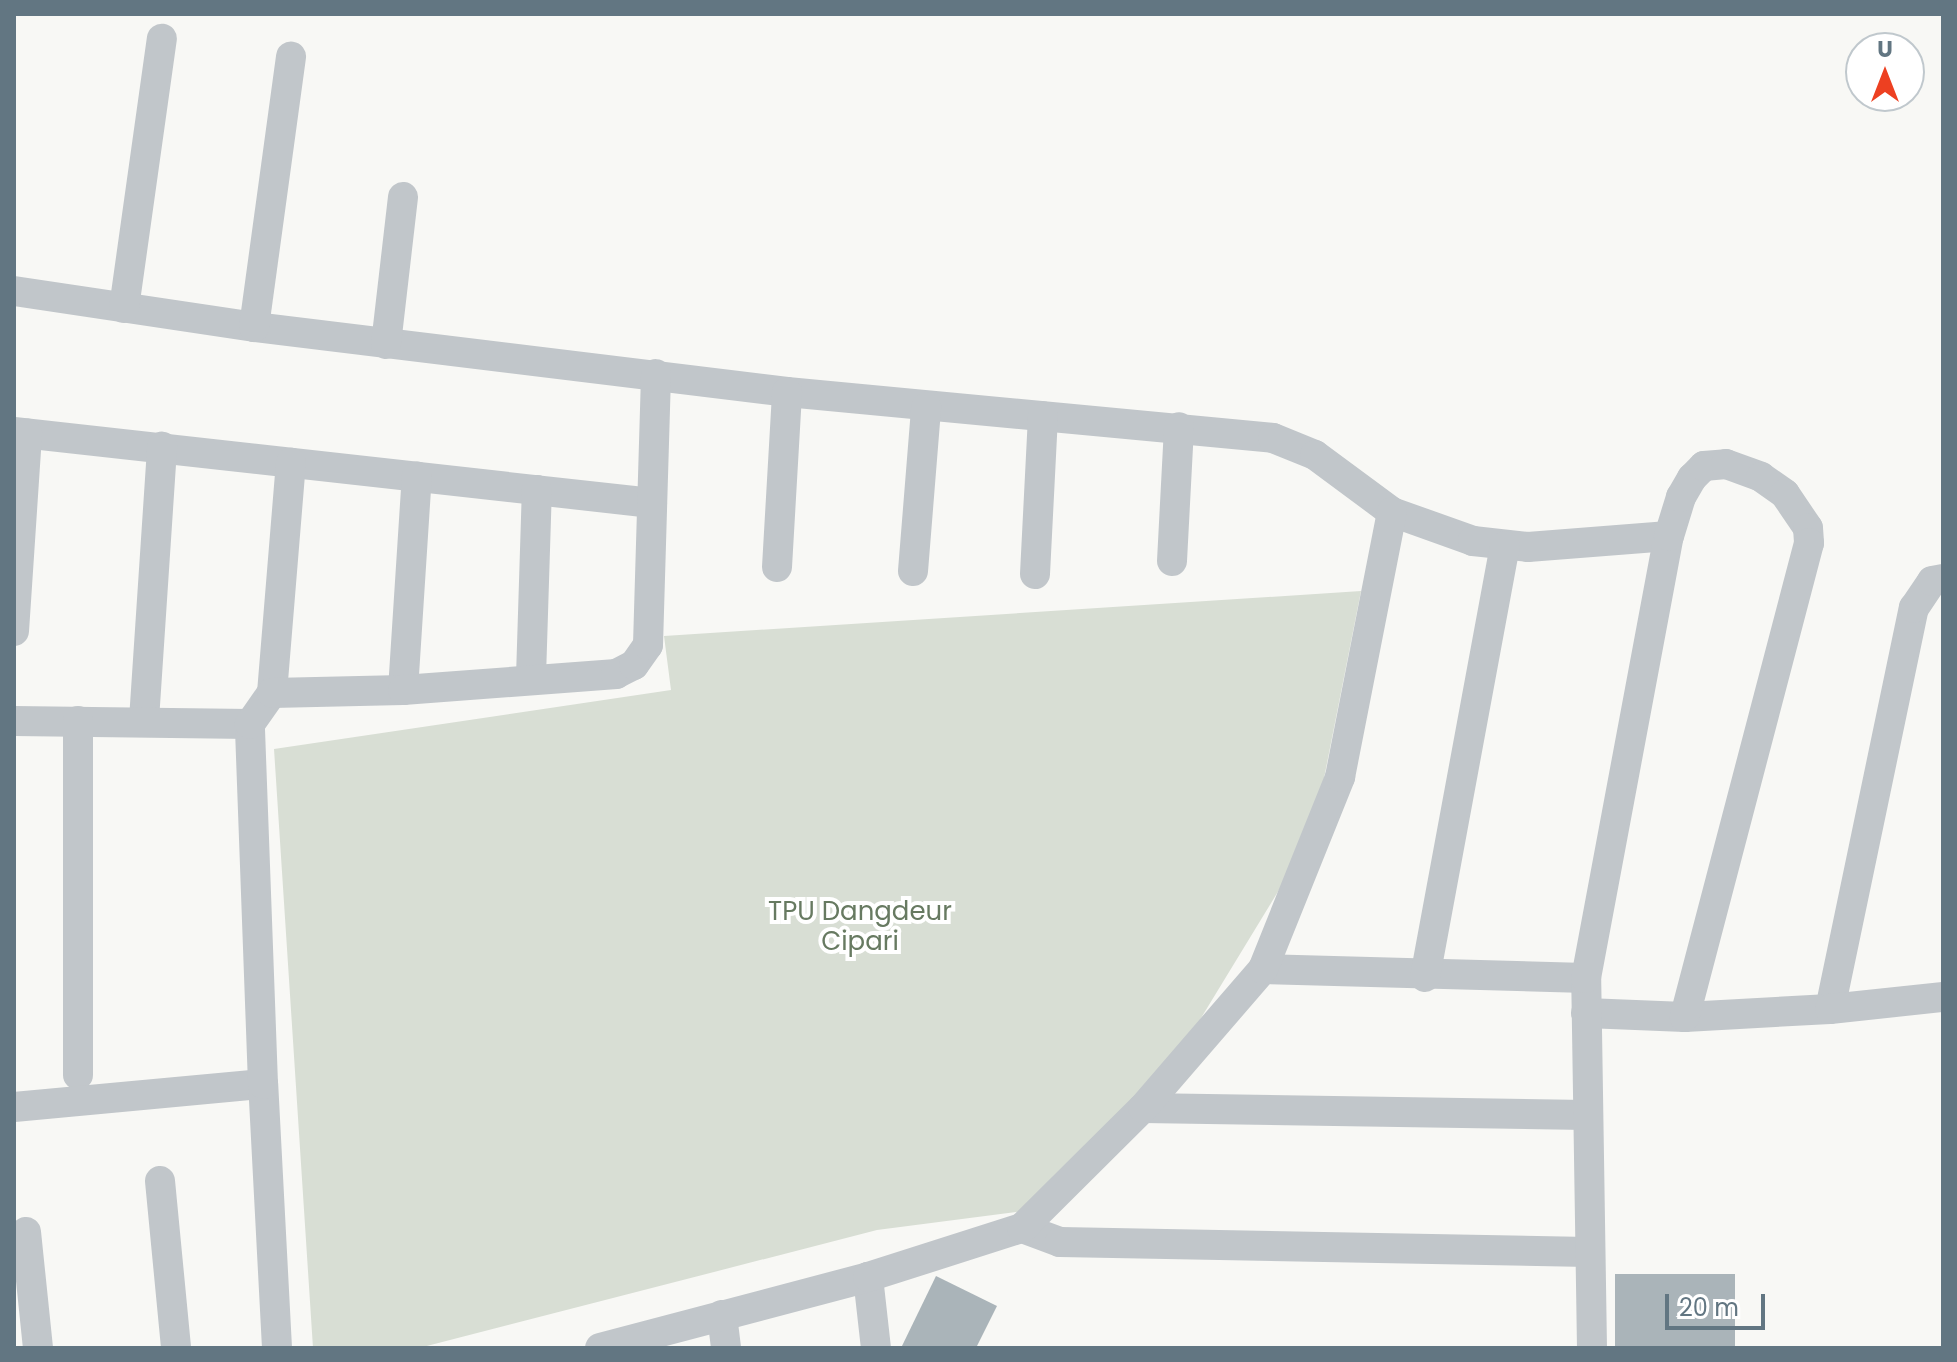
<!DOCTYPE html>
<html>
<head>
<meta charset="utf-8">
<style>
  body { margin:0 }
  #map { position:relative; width:1957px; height:1362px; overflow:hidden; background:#f8f8f5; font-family:Poppins,sans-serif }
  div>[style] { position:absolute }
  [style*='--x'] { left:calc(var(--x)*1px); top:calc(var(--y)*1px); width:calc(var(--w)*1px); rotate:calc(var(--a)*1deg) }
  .green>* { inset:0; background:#d8ded4 }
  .building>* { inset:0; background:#aab4b9; transform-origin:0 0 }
  .street>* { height:30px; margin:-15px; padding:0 15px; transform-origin:15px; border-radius:15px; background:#c1c6ca }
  span { translate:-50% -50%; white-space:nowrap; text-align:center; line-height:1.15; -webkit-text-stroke:8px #fff; paint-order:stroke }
  .park-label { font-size:26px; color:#677a61 }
  .frame { position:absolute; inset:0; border:16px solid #627682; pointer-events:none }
  .north { position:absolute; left:1845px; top:32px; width:80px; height:80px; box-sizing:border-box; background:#fff; border:2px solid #c0c8cd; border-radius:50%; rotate:0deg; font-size:22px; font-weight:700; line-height:32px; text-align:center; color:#627682 }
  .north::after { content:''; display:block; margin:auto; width:28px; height:36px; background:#ed4021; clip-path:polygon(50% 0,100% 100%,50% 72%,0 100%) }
  .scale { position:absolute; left:1665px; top:1294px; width:100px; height:36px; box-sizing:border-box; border:4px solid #627682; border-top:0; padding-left:10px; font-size:24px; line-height:28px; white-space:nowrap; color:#627682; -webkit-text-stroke:6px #fff; paint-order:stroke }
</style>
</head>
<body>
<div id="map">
  <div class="green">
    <div style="clip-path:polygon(1361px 591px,1313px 834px,1156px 1092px,1039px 1209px,877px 1230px,419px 1348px,313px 1348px,274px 749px,671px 690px,664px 636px)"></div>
  </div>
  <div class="building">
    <div style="left:1615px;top:1274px;width:120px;height:74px"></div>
    <div style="clip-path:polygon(936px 1276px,997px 1306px,976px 1348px,901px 1348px)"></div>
  </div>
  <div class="street">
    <div style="--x:14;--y:291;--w:243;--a:8.5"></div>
    <div style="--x:254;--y:327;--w:537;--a:6.95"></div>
    <div style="--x:787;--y:392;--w:488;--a:5.4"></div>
    <div style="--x:1273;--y:438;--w:45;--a:22"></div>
    <div style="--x:1315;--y:455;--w:96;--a:36.5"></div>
    <div style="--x:1392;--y:512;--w:86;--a:19.7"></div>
    <div style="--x:1473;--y:541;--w:55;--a:6.2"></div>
    <div style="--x:1528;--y:547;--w:141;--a:-4.5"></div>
    <div style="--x:124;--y:308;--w:272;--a:-82"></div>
    <div style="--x:254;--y:327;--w:273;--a:-82.2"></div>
    <div style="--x:386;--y:344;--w:148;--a:-83.4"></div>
    <div style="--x:14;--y:432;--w:642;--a:6.35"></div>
    <div style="--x:1172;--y:561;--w:134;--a:-87"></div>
    <div style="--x:777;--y:567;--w:175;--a:-86.7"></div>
    <div style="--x:913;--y:571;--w:164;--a:-85.4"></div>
    <div style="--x:1035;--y:574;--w:158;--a:-87.1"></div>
    <div style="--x:14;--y:631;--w:198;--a:-86.2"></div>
    <div style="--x:531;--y:677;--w:187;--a:-88.2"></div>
    <div style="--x:403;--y:690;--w:214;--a:-86.3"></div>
    <div style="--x:272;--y:693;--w:231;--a:-85.3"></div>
    <div style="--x:144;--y:720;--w:274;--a:-86.2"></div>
    <div style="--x:14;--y:721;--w:236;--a:0.7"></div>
    <div style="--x:78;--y:721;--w:354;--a:90"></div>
    <div style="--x:1263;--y:969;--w:323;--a:1.6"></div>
    <div style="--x:1425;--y:977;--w:438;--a:-79.5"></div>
    <div style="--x:1830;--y:1009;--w:410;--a:-78.2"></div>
    <div style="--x:1914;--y:608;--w:32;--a:-56"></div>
    <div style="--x:1932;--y:581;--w:11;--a:-10"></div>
    <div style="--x:1586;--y:1013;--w:99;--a:2.3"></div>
    <div style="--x:1685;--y:1017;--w:145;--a:-3.2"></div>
    <div style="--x:1830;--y:1009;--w:114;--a:-6.1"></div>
    <div style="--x:14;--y:1107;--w:250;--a:-5.3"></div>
    <div style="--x:1143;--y:1108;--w:443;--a:0.9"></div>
    <div style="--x:160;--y:1181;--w:168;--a:84.5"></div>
    <div style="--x:1022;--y:1228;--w:40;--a:20.2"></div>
    <div style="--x:1060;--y:1242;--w:529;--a:1.08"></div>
    <div style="--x:26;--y:1232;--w:117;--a:84.1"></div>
    <div style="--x:868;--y:1277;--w:71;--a:83.6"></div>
    <div style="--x:722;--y:1315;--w:33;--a:83"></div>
    <div style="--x:277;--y:1348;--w:264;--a:-93"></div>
    <div style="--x:263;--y:1084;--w:360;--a:-92.1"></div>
    <div style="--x:250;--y:724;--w:38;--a:-55"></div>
    <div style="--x:272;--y:693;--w:131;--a:-1.3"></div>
    <div style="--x:403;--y:690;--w:214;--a:-4.3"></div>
    <div style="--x:616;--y:674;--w:20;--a:-27"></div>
    <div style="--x:634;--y:665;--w:24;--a:-55"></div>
    <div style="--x:648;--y:645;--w:271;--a:-88.3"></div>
    <div style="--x:600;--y:1348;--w:277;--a:-14.8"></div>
    <div style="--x:868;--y:1277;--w:162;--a:-17.7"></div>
    <div style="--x:1022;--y:1228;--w:170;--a:-44.8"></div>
    <div style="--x:1143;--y:1108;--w:184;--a:-49.2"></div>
    <div style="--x:1263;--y:969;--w:207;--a:-68.1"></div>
    <div style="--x:1340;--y:777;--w:270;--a:-78.9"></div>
    <div style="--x:1592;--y:1348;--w:370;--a:-90.9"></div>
    <div style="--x:1586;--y:978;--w:450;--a:-79.4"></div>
    <div style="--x:1669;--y:536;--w:41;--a:-72.9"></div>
    <div style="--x:1681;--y:497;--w:22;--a:-60"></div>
    <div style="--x:1692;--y:478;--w:17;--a:-45"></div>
    <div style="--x:1704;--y:466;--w:22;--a:-5"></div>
    <div style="--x:1726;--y:464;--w:37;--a:20"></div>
    <div style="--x:1761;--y:477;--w:29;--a:35"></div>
    <div style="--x:1785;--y:494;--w:41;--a:55.9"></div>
    <div style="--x:1808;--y:528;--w:15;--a:86"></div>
    <div style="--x:1809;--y:543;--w:490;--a:104.7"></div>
  </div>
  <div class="park-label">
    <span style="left:860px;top:927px">TPU Dangdeur<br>Cipari</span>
  </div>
  <div class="frame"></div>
  <div class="north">U</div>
  <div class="scale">20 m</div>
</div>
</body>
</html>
